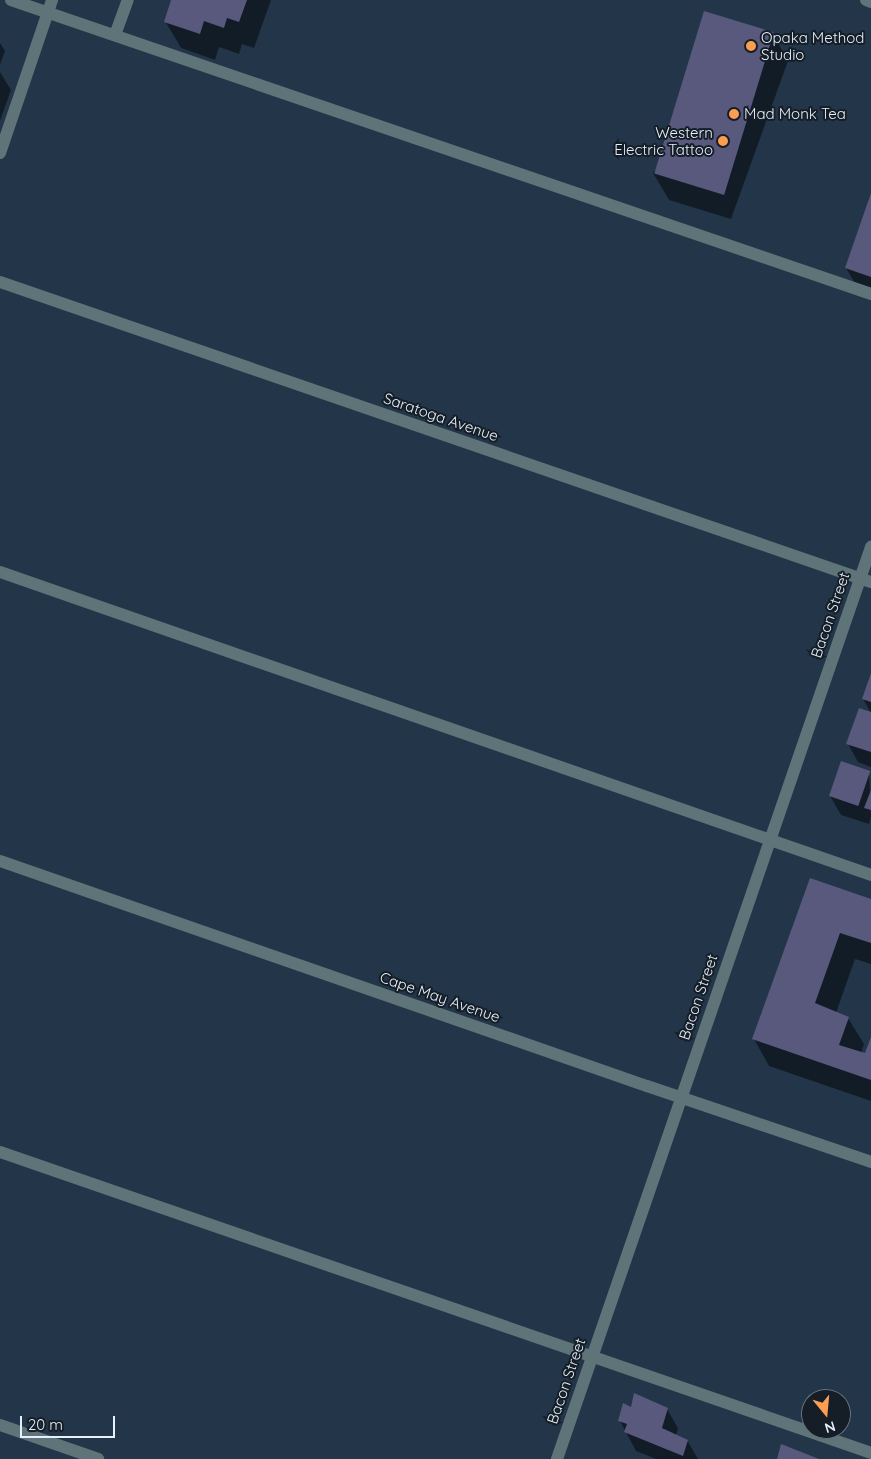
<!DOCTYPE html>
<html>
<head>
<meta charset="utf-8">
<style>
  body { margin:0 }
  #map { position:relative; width:871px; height:1459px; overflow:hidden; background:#233649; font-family:Quicksand,sans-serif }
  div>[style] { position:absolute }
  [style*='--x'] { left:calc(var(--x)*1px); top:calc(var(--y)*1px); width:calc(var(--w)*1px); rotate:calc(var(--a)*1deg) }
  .shadow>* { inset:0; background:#0007 }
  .building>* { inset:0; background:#58597d; transform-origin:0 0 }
  .service>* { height:12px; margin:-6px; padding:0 6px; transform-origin:6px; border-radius:6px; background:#5f7479 }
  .minor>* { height:12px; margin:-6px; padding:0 6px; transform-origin:6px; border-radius:6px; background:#5f7479 }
  .tertiary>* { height:12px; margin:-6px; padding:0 6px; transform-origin:6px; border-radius:6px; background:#5f7479 }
  .dots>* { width:14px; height:14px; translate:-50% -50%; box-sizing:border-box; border:2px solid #151d26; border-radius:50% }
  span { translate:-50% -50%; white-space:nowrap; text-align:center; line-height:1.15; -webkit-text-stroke:4px #151d26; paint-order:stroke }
  .poi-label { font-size:15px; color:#e4f0fc }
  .left { translate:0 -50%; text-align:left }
  .right { translate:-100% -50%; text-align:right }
  .street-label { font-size:15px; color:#e4f0fc }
  .north { position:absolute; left:801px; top:1389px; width:50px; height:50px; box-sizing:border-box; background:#151d26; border:1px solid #68717c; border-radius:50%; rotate:163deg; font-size:14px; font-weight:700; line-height:20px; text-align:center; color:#e4f0fc }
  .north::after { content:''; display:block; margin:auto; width:18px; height:22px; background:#fb9e51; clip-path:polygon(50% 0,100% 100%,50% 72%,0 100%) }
  .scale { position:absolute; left:20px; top:1416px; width:95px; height:22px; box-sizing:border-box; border:2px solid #e4f0fc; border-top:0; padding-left:6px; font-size:15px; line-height:18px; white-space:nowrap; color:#e4f0fc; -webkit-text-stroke:4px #151d26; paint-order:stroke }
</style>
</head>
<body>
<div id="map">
  <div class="shadow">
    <div style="clip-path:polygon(173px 0,271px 0,254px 48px,242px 44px,239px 54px,219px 47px,215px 60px,181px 48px,165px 21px)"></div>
    <div style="clip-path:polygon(773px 34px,788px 61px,731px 219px,669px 200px,653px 173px)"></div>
    <div style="clip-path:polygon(0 43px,5px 51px,0 65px)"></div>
    <div style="clip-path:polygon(0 72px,11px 90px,0 121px)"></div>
    <div style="clip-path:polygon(871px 196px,871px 298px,862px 295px,846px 268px)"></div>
    <div style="clip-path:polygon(871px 676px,871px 713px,863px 699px)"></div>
    <div style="clip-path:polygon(871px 713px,871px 767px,858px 762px,848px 744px)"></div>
    <div style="clip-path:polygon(869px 772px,871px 817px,869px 824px,841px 815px,830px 796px)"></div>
    <div style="clip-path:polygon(811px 880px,871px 900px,871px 964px,855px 959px,836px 1013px,848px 1018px,864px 1044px,861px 1053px,866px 1055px,871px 1040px,871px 1101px,769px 1066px,754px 1039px)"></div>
    <div style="clip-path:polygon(667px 1409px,678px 1428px,676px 1435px,687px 1440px,698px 1459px,656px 1459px,636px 1451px,620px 1421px)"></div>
  </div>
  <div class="building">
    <div style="clip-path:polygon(171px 0,247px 0,239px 22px,227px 18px,224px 28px,204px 21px,200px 34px,164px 22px)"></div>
    <div style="left:704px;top:11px;width:73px;height:170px;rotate:17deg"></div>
    <div style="clip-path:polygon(871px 193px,871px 277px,845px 268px)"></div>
    <div style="clip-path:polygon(871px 673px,871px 702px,862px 699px)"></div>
    <div style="clip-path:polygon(859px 708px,871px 712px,871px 752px,846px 744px)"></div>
    <div style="left:841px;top:761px;width:31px;height:37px;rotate:19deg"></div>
    <div style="clip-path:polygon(871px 790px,871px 810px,864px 808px)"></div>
    <div style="clip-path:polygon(810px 878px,871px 899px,871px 943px,840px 933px,815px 1003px,849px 1017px,839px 1045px,865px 1053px,871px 1037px,871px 1080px,752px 1039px)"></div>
    <div style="clip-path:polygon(634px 1393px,668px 1408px,662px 1428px,688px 1440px,683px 1456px,624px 1432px,627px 1424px,618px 1421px,623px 1403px,631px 1407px)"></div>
    <div style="clip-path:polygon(781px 1444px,819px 1459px,777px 1459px)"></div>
  </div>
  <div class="service">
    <div style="--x:11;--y:0;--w:909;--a:18.87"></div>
    <div style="--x:115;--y:35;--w:37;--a:-70"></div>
    <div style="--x:0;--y:572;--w:922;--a:19.18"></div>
    <div style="--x:0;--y:1152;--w:922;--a:19.06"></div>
  </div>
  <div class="minor">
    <div style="--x:866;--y:0;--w:5;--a:22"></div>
    <div style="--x:0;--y:153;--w:162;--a:-71.2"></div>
    <div style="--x:0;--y:282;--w:921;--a:19.01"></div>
    <div style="--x:0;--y:861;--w:685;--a:19.18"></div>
    <div style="--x:647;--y:1086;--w:237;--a:18.7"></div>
    <div style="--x:0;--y:1425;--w:104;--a:19.1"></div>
  </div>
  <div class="tertiary">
    <div style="--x:557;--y:1459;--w:965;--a:-71"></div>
  </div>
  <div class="dots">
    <div style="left:751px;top:46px;background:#fb9e51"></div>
    <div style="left:734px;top:114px;background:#fb9e51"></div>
    <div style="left:723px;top:141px;background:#fb9e51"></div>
  </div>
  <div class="poi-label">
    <span class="left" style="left:761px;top:46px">Opaka Method<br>Studio</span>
    <span class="left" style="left:744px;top:114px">Mad Monk Tea</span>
    <span class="right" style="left:713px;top:141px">Western<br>Electric Tattoo</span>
  </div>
  <div class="street-label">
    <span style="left:441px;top:417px;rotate:19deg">Saratoga Avenue</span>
    <span style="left:830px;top:615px;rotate:-71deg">Bacon Street</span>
    <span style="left:440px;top:997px;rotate:19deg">Cape May Avenue</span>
    <span style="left:698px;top:997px;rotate:-71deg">Bacon Street</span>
    <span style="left:566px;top:1381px;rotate:-71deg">Bacon Street</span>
  </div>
  <div class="north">N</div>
  <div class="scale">20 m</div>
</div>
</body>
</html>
